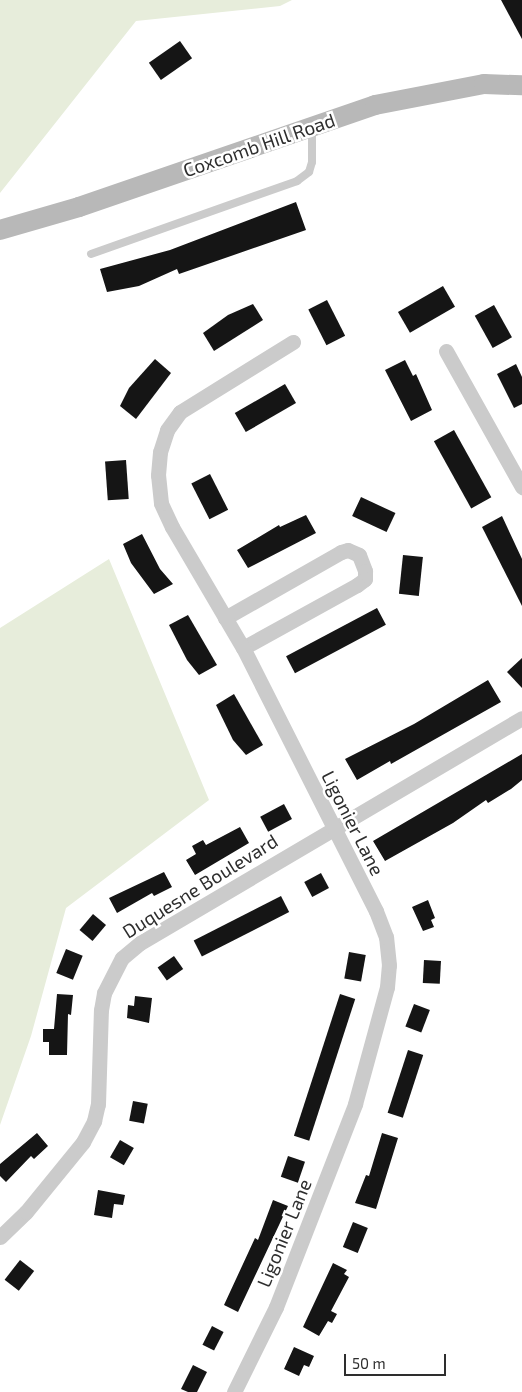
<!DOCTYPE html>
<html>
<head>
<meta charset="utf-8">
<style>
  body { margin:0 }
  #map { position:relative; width:522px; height:1392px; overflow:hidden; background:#fff; font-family:"Exo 2",sans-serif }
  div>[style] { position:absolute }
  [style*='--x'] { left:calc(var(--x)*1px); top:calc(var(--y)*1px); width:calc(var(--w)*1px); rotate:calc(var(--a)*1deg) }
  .green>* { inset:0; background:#e7eddb }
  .building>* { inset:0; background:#151515; transform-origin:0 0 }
  .service>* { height:8px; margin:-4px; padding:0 4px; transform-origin:4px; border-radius:4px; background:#cbcbcb }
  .minor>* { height:15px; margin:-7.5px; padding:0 7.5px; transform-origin:7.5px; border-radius:7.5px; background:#cbcbcb }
  .secondary>* { height:20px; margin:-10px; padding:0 10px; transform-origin:10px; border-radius:10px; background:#b8b8b8 }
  span { translate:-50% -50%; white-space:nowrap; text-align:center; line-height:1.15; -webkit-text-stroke:5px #fff; paint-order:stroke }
  .street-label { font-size:19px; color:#2e2e2e }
  .scale { position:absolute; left:344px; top:1354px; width:102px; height:22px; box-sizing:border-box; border:2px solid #2e2e2e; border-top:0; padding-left:6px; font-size:15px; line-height:18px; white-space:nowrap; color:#2e2e2e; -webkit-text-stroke:4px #fff; paint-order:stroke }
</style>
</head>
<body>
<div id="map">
  <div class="green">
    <div style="clip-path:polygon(0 0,292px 0,280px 6px,136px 21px,0 193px)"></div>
    <div style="clip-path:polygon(109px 559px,209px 800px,66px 908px,31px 1036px,0 1125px,0 628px)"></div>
  </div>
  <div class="building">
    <div style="clip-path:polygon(501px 0,522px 0,522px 39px)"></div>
    <div style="left:180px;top:41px;width:21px;height:38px;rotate:55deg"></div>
    <div style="clip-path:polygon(296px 202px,306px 230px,179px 274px,177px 269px,139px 286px,107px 292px,100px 269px,170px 250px)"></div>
    <div style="left:443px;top:286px;width:24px;height:52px;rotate:60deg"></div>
    <div style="left:327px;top:300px;width:40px;height:21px;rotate:63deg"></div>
    <div style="clip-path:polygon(253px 304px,263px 320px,214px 351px,203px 333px,228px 315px)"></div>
    <div style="left:494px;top:305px;width:37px;height:22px;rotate:61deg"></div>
    <div style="clip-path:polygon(155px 359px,171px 373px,136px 419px,120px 406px,129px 388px)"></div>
    <div style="clip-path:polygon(405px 360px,413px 376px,416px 374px,432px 410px,411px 421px,385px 370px)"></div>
    <div style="clip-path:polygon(516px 364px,522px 377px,522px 404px,514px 408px,497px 374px)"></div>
    <div style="left:285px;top:384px;width:22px;height:58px;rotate:60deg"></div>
    <div style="left:454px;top:430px;width:77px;height:23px;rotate:61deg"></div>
    <div style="left:126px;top:460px;width:39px;height:21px;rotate:86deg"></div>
    <div style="left:210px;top:474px;width:40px;height:21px;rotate:63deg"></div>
    <div style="left:361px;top:497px;width:38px;height:21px;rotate:25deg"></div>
    <div style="clip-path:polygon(306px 515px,316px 533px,248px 568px,237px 550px,279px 525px,280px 527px)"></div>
    <div style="clip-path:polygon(502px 516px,522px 559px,522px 606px,482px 527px)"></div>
    <div style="clip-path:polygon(142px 534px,160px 569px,173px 584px,154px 594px,131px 563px,123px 544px)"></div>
    <div style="left:403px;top:555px;width:20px;height:39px;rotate:6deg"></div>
    <div style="left:377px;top:608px;width:19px;height:103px;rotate:62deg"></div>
    <div style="clip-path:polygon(188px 615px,217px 665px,199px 675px,187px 660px,169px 625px)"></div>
    <div style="clip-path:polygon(522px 658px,522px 688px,507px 672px)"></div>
    <div style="clip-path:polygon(488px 680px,501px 702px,391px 764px,390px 761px,357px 780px,345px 759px,414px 724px)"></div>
    <div style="clip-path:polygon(234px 694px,263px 745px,246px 755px,233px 740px,216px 705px)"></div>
    <div style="clip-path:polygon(522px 754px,522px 780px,511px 789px,488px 803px,486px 800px,453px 823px,385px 861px,373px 841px)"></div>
    <div style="left:284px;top:804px;width:17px;height:27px;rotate:62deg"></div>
    <div style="clip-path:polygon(240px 827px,249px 843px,195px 875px,186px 860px,196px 854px,192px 846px,203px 840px,206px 845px)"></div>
    <div style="clip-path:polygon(164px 872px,172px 887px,154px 896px,152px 893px,117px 913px,109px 898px)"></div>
    <div style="left:321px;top:873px;width:17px;height:19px;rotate:62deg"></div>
    <div style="left:281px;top:896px;width:18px;height:98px;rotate:63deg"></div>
    <div style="clip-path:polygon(428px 900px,435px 918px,431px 920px,434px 927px,423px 931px,412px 907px)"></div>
    <div style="left:93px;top:914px;width:17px;height:21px;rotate:40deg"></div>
    <div style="left:66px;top:949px;width:18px;height:26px;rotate:22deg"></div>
    <div style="left:349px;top:952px;width:17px;height:27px;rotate:10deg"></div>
    <div style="left:174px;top:956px;width:16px;height:20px;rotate:55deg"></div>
    <div style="left:424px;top:960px;width:17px;height:23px;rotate:3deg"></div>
    <div style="clip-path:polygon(57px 994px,73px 995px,71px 1015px,68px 1014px,67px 1055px,49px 1055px,49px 1042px,43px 1042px,43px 1029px,54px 1029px)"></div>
    <div style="left:340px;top:994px;width:16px;height:149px;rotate:18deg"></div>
    <div style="clip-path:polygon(135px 996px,152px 998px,149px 1023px,127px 1018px,128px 1005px,134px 1006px)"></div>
    <div style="left:414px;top:1004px;width:17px;height:24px;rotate:21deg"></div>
    <div style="left:408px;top:1050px;width:16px;height:66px;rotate:18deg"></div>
    <div style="left:133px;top:1101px;width:15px;height:20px;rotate:11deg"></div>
    <div style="clip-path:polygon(37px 1133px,48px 1146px,34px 1159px,31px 1156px,6px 1182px,0 1176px,0 1164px)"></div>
    <div style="clip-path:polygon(382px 1133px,398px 1138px,376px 1209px,355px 1203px,366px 1175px,369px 1176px)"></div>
    <div style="left:120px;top:1140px;width:16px;height:20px;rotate:30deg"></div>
    <div style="left:288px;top:1156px;width:18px;height:22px;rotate:19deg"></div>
    <div style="clip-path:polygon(98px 1190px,125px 1195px,123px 1205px,114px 1204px,112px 1218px,94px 1215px)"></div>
    <div style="clip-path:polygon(273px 1200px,288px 1206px,238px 1312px,224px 1305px,255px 1238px,258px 1240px)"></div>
    <div style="left:353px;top:1222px;width:16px;height:27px;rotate:22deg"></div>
    <div style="left:20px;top:1260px;width:18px;height:25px;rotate:38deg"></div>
    <div style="clip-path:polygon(333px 1263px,347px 1270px,344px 1274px,349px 1277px,331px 1311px,337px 1314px,332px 1323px,328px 1321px,319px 1336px,303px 1327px)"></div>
    <div style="left:212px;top:1326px;width:13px;height:21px;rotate:27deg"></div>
    <div style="clip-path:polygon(294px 1347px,314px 1356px,309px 1367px,304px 1365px,299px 1376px,284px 1369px)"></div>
    <div style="clip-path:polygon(193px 1365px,207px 1372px,197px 1392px,188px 1392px,181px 1389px)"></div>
  </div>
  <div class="service">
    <div style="--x:91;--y:254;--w:219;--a:-19.5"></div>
    <div style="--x:297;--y:181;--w:15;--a:-37"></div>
    <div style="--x:309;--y:172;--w:10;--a:-73"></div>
    <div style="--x:312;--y:162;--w:34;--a:-90"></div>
  </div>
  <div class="minor">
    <div style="--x:446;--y:351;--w:156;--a:60.8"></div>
    <div style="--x:225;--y:618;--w:133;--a:-29.6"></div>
    <div style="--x:341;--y:552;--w:7;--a:-16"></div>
    <div style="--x:348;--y:550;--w:12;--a:24"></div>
    <div style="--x:359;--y:555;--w:17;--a:69"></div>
    <div style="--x:365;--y:571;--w:8;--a:90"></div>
    <div style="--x:365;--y:579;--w:10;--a:143"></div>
    <div style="--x:357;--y:585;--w:130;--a:151.1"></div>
    <div style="--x:0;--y:1237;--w:36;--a:-44"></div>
    <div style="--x:26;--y:1212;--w:90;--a:-50.8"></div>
    <div style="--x:83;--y:1142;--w:24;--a:-62"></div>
    <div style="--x:94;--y:1121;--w:17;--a:-77"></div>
    <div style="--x:98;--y:1104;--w:94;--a:-88.2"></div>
    <div style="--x:101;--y:1010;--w:17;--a:-80"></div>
    <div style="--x:104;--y:993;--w:39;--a:-63"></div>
    <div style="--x:122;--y:958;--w:23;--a:-40"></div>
    <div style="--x:140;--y:943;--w:443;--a:-30.5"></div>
    <div style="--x:234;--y:1392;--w:95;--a:-63.7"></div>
    <div style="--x:276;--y:1307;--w:218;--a:-68.7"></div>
    <div style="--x:355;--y:1104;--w:121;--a:-74.7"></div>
    <div style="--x:387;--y:987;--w:22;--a:-85"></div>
    <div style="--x:389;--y:965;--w:28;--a:-96"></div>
    <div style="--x:386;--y:937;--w:28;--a:-111"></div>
    <div style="--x:376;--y:911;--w:295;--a:-116.8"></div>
    <div style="--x:243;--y:648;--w:140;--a:-120.4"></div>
    <div style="--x:172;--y:527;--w:26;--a:-115"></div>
    <div style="--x:161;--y:503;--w:28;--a:-96"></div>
    <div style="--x:158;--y:475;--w:23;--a:-85"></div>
    <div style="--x:160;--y:452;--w:23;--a:-72"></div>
    <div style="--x:167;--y:430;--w:22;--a:-54"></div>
    <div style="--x:180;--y:412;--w:133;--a:-31.8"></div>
  </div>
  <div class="secondary">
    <div style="--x:0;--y:230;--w:82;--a:-16.2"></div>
    <div style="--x:79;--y:207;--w:313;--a:-19"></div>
    <div style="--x:375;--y:105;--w:111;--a:-10.9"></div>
    <div style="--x:484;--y:84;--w:38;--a:2"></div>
  </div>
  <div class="street-label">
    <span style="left:259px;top:145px;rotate:-19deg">Coxcomb Hill Road</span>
    <span style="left:353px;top:823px;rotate:63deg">Ligonier Lane</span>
    <span style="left:200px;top:886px;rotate:-32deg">Duquesne Boulevard</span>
    <span style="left:284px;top:1233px;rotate:-68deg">Ligonier Lane</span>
  </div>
  <div class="scale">50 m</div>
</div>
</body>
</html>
